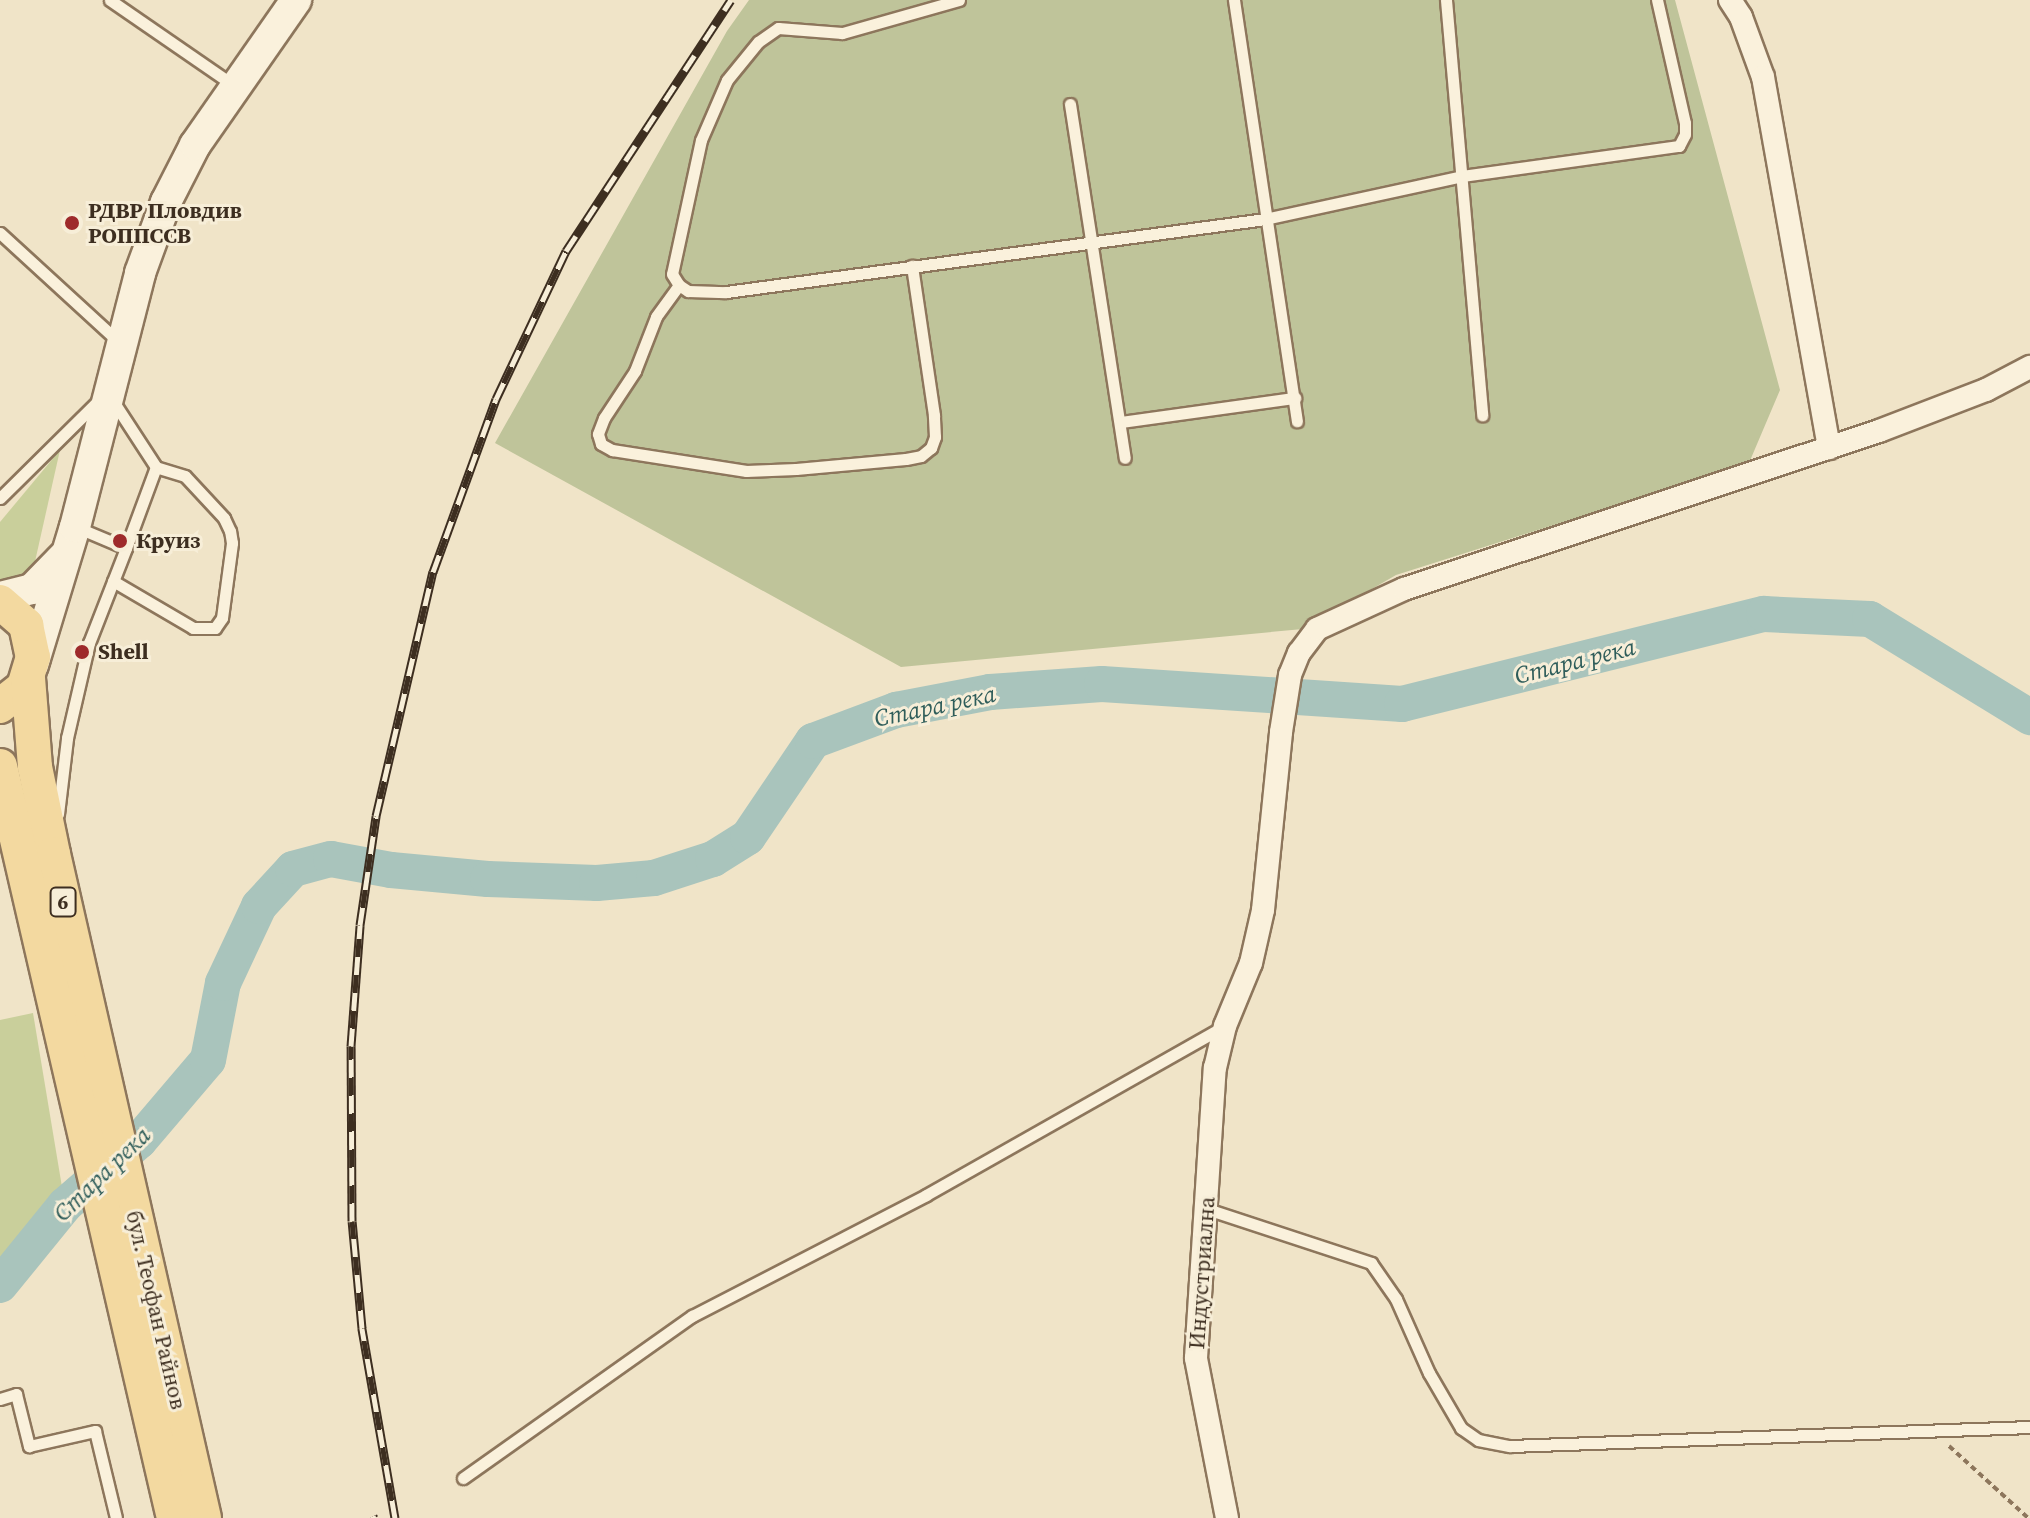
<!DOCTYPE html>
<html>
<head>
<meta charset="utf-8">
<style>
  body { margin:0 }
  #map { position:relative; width:2030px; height:1518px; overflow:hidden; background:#f0e4c8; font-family:"Source Serif 4",serif }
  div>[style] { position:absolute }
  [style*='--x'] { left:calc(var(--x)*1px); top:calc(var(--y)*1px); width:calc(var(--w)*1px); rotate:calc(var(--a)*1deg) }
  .green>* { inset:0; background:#c9cf9b }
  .cemetery>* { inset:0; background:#bfc49a }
  .river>* { height:36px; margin:-18px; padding:0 18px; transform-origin:18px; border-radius:18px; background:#a9c4bc }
  .path>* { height:4px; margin-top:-2px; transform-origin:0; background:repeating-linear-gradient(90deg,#8d765c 0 6px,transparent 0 10px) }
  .roads { filter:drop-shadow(2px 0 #8d765c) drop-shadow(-2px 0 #8d765c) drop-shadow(0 2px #8d765c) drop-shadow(0 -2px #8d765c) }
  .service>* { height:11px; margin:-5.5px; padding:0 5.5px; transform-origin:5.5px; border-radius:5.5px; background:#faf1dc }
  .minor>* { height:22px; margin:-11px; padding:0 11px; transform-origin:11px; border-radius:11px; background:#faf1dc }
  .secondary>* { height:30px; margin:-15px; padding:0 15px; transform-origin:15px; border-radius:15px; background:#faf1dc }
  .primary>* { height:34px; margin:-17px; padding:0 17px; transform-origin:17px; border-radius:17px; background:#f3d9a0 }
  .rail>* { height:9px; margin-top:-4.5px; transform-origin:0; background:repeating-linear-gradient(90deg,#f7eed8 0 18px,#3d2e20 0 36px); box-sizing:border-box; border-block:2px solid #3d2e20 }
  .dots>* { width:22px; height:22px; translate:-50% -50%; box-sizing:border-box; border:4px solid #f7eed8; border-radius:50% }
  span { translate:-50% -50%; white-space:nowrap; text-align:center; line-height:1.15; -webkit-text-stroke:6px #f7eed8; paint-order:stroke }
  .shield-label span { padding:2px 6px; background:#f7eed8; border:2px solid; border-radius:6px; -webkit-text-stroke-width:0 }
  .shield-label { font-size:20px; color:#3d2e20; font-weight:700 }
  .poi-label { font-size:22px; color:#3d2e20; font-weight:700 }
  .left { translate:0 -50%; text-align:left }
  .street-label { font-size:22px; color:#3d2e20 }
  .water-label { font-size:24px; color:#2f5d5a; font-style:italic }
</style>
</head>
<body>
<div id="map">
  <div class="green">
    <div style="clip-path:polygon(60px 450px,34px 566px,23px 577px,0 585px,0 522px)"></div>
    <div style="clip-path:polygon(33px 1013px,65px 1205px,0 1285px,0 1020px)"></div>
  </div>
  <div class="cemetery">
    <div style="clip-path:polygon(749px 0,1675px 0,1780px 390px,1749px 463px,1396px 575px,1303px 629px,901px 667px,495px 443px,727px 31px)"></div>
  </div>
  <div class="river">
    <div style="--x:0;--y:1285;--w:103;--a:-50.9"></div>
    <div style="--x:65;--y:1205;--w:98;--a:-40.9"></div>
    <div style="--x:139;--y:1141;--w:106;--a:-49.6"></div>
    <div style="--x:208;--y:1060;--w:78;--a:-79"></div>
    <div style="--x:223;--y:983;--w:85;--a:-64.9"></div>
    <div style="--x:259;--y:906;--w:50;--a:-47.4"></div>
    <div style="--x:293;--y:869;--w:39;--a:-15"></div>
    <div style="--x:331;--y:859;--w:61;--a:10.4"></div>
    <div style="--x:391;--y:870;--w:97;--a:5.3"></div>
    <div style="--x:488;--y:879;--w:109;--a:2.1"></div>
    <div style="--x:597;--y:883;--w:57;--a:-5"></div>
    <div style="--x:654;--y:878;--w:62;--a:-17.9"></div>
    <div style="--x:713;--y:859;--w:41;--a:-32.2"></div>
    <div style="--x:748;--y:837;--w:116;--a:-55.9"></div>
    <div style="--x:813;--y:741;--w:89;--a:-20.5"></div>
    <div style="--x:896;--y:710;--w:96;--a:-10.8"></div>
    <div style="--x:990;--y:692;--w:112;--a:-4.1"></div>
    <div style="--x:1102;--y:684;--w:301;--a:3.8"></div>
    <div style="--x:1402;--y:704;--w:373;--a:-14"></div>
    <div style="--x:1764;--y:614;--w:106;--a:2.7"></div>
    <div style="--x:1870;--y:619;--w:188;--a:31.5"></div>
  </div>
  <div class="path">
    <div style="--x:1949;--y:1446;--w:107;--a:42.3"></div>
  </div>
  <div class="roads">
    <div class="service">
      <div style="--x:110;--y:0;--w:150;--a:34.6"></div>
      <div style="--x:959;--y:0;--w:122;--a:164.2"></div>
      <div style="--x:842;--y:33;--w:64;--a:-175.5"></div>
      <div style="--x:778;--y:28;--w:24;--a:145"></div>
      <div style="--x:758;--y:42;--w:49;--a:129.2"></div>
      <div style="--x:727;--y:80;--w:65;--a:113.4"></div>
      <div style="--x:701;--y:140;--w:137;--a:102.2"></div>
      <div style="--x:672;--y:274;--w:13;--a:58"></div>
      <div style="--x:679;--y:285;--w:11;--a:34"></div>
      <div style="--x:688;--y:291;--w:38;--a:2"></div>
      <div style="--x:726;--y:292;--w:544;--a:-7.71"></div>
      <div style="--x:1265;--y:219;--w:202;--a:-12.3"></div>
      <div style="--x:1462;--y:176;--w:219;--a:-7.9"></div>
      <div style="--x:1679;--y:146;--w:13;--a:-63"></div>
      <div style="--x:1685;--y:134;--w:11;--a:-90"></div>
      <div style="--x:1685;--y:123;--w:126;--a:-102.8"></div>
      <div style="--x:1234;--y:0;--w:426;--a:81.5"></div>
      <div style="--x:1446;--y:0;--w:417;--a:85"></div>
      <div style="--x:1070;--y:104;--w:358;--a:81.2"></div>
      <div style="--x:0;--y:233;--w:163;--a:42.5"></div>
      <div style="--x:679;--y:285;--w:39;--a:126"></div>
      <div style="--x:656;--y:317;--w:58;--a:111.3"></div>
      <div style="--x:635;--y:371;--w:56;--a:123.4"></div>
      <div style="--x:604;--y:418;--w:17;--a:111"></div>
      <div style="--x:598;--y:434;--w:10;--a:73"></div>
      <div style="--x:601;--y:444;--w:13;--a:29"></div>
      <div style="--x:612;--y:450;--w:136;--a:8.9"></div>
      <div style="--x:746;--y:471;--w:50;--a:-2.3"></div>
      <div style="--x:796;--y:469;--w:110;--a:-5.2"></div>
      <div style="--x:906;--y:459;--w:15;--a:-11"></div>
      <div style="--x:921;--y:456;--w:13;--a:-39"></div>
      <div style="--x:931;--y:448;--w:12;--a:-70"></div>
      <div style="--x:935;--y:437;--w:22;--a:-93"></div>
      <div style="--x:934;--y:415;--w:151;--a:-98.4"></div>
      <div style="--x:1121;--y:422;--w:176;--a:-7.9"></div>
      <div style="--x:0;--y:498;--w:139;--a:-44.7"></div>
      <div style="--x:76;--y:527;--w:54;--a:22.8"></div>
      <div style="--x:126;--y:548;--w:86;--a:-69.7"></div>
      <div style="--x:156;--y:467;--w:79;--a:-123.1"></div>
      <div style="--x:113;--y:581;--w:93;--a:30.4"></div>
      <div style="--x:193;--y:628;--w:22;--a:0"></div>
      <div style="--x:215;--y:628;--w:12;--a:-55"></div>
      <div style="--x:222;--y:618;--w:76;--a:-82.4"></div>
      <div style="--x:232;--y:543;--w:12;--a:-99"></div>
      <div style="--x:230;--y:531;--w:14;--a:-115"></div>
      <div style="--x:224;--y:518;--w:57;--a:-132.9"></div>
      <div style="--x:185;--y:476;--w:30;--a:-163"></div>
      <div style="--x:58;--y:814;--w:77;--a:-83.2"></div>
      <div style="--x:67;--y:738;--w:98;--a:-77"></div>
      <div style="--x:89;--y:643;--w:102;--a:-68.7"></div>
      <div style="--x:1207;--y:1209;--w:173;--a:18.2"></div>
      <div style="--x:1371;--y:1263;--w:44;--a:55.2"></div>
      <div style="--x:1396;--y:1299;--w:81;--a:66"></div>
      <div style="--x:1429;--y:1373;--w:64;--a:59.8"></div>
      <div style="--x:1461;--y:1428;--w:21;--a:35"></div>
      <div style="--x:1478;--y:1440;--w:33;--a:11"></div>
      <div style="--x:1510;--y:1446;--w:520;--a:-2.09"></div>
      <div style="--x:0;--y:1399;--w:17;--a:-17"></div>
      <div style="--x:16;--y:1394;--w:54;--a:76"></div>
      <div style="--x:29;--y:1446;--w:68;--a:-12.8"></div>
      <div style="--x:95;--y:1431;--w:89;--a:76.4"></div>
      <div style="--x:463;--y:1478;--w:281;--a:-35.3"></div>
      <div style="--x:692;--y:1316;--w:263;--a:-27.3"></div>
      <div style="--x:926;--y:1195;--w:343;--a:-29.5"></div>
    </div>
    <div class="minor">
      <div style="--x:1730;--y:0;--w:20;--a:57"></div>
      <div style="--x:1741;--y:17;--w:64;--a:69.9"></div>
      <div style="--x:1763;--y:77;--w:377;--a:79.9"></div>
      <div style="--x:1227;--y:1518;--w:163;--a:-101"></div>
      <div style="--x:1196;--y:1358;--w:291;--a:-86.3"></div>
      <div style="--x:1215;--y:1068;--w:43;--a:-76.6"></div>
      <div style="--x:1225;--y:1026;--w:68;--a:-67.6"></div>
      <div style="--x:1251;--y:963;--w:54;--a:-77.2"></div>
      <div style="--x:1263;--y:910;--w:179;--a:-84.2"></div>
      <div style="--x:1281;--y:732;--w:58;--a:-81"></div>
      <div style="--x:1290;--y:675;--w:24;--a:-68"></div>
      <div style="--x:1299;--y:653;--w:30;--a:-53"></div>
      <div style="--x:1317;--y:629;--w:96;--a:-24.7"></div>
      <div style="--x:1404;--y:589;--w:501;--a:-18.4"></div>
      <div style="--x:1879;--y:431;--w:115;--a:-21"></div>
      <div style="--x:1986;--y:390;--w:50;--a:-27.6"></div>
    </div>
    <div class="secondary">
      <div style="--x:0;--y:597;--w:33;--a:-14"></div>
      <div style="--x:32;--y:589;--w:43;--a:-45.9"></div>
      <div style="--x:33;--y:665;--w:144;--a:-73.1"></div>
      <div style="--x:75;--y:527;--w:262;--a:-75.6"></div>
      <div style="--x:140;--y:273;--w:76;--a:-69.9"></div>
      <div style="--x:166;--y:202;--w:64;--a:-63"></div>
      <div style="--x:195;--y:145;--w:177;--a:-55.1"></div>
    </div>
    <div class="primary">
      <div style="--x:0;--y:602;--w:35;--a:41"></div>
      <div style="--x:26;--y:625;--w:33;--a:78"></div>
      <div style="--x:33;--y:657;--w:31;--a:107"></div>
      <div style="--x:24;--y:687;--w:31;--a:142"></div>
      <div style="--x:28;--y:678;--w:89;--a:85.5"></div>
      <div style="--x:35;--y:767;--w:89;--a:78.3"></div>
      <div style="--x:53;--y:854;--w:681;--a:77.19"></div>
      <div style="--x:0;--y:766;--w:772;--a:76.97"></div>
    </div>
  </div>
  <div class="rail">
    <div style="--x:373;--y:1516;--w:2;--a:63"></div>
    <div style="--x:395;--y:1518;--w:193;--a:-99.9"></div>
    <div style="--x:362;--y:1328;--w:107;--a:-95.3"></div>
    <div style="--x:352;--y:1221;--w:175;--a:-90.3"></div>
    <div style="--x:351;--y:1046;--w:121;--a:-85.7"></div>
    <div style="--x:360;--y:925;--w:110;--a:-81.6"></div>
    <div style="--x:376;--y:816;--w:251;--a:-76.9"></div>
    <div style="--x:433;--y:572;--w:184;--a:-70"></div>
    <div style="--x:496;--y:399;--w:164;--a:-64.7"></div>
    <div style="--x:566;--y:251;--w:300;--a:-56.7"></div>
  </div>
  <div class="dots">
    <div style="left:72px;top:223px;background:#9e2a2b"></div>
    <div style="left:120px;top:541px;background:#9e2a2b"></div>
    <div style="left:82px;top:652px;background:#9e2a2b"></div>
  </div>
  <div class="shield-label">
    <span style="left:63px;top:902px">6</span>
  </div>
  <div class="poi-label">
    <span class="left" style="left:88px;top:223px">РДВР Пловдив<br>РОППССВ</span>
    <span class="left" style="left:136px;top:541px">Круиз</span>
    <span class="left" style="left:98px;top:652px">Shell</span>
  </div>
  <div class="street-label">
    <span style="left:1202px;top:1273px;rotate:-86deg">Индустриална</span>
    <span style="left:156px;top:1310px;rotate:77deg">бул. Теофан Райнов</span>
  </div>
  <div class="water-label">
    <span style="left:1575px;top:661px;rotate:-14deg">Стара река</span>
    <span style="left:935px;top:706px;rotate:-12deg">Стара река</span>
    <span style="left:102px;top:1174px;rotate:-44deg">Стара река</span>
  </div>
</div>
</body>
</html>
